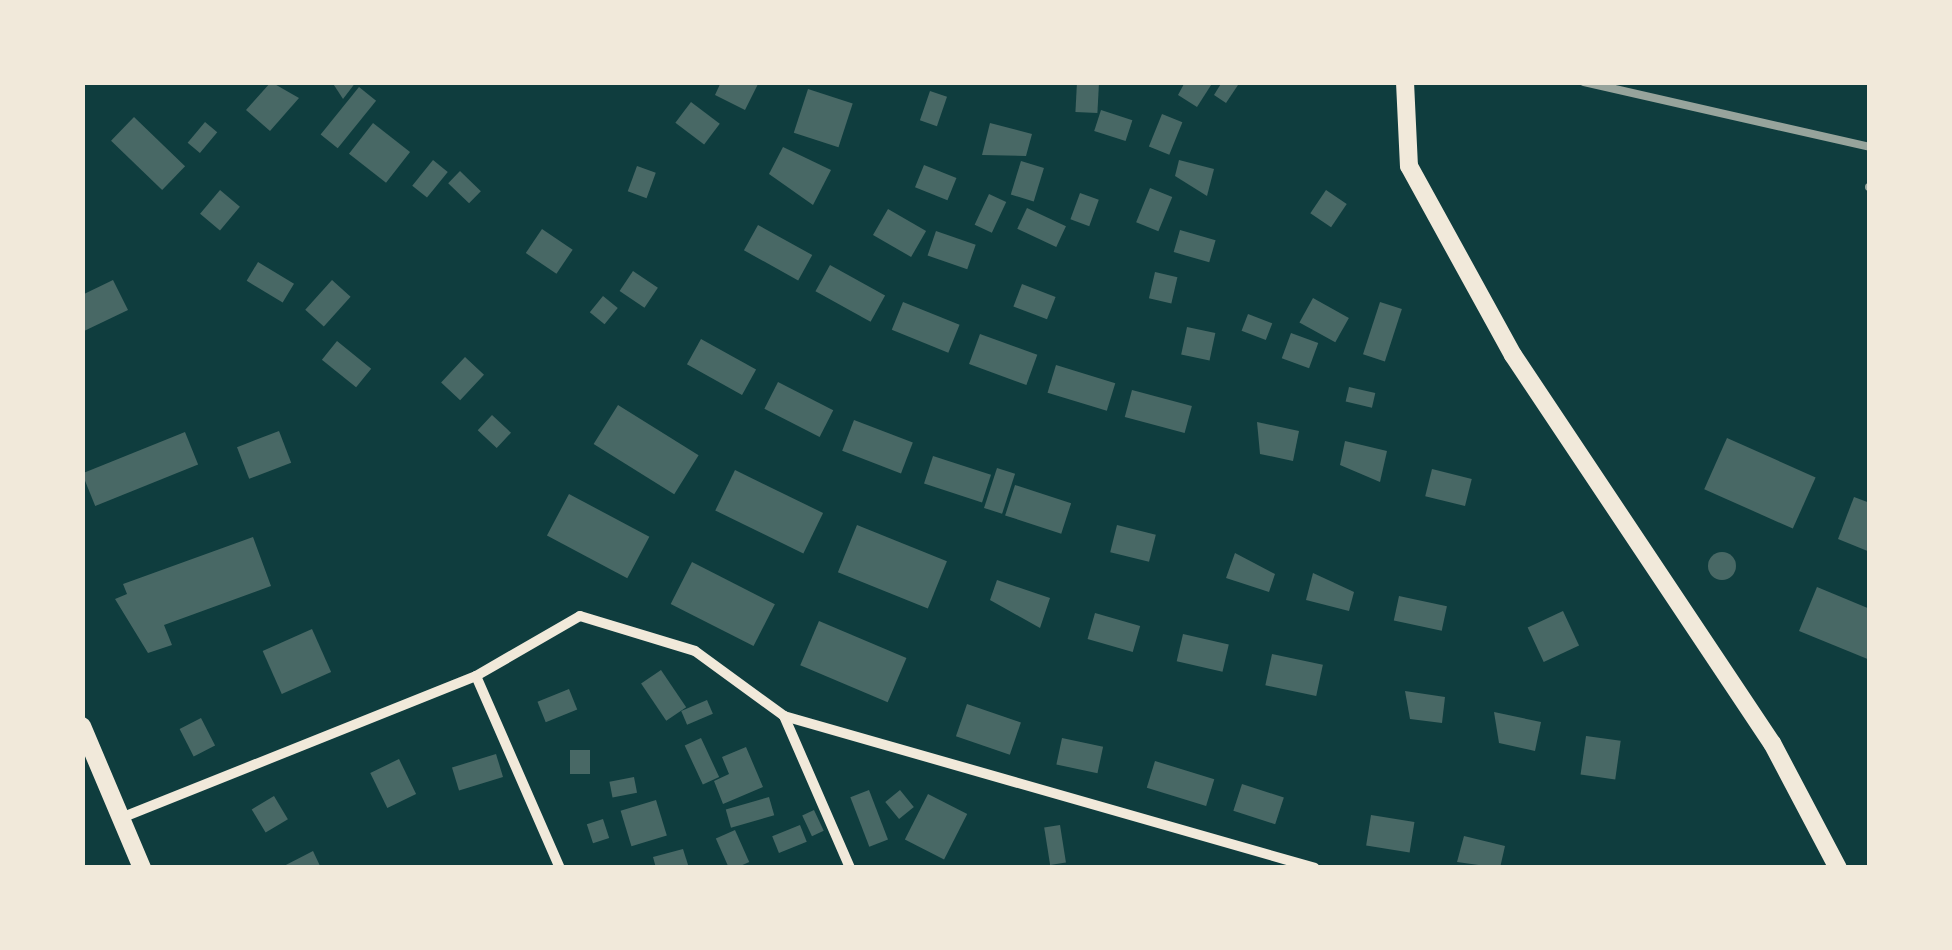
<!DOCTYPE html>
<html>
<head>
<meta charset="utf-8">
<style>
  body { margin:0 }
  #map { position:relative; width:1952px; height:950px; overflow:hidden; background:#0f3d3e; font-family:Roboto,sans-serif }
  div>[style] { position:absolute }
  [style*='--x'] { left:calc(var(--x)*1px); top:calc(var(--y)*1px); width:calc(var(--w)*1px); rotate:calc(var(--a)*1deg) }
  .building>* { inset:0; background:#486865; transform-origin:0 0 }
  .round { border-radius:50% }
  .minor>* { height:10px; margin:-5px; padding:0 5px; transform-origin:5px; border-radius:5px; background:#f1e9da }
  .tertiary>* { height:18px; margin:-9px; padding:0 9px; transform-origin:9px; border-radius:9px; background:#f1e9da }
  .rail>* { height:8px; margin:-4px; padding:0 4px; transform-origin:4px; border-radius:4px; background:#97a49c }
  span { translate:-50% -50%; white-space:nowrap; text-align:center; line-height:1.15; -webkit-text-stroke:8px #f1e9da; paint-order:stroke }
  .frame { position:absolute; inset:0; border:85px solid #f1e9da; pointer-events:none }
</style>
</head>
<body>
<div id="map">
  <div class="building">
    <div style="clip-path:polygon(271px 82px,299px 98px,270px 131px,246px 110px)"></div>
    <div style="clip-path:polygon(332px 82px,356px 82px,343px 99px)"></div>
    <div style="clip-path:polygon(721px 82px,759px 82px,745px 110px,715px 95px)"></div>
    <div style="left:1077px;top:82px;width:22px;height:30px;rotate:3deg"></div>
    <div style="clip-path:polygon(1185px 82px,1213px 82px,1197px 107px,1178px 95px)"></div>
    <div style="clip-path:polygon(1222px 82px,1238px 85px,1226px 103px,1214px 95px)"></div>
    <div style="left:359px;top:87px;width:22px;height:61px;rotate:39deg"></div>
    <div style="left:808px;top:89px;width:47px;height:46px;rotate:18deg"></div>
    <div style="left:930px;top:91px;width:18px;height:31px;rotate:19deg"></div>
    <div style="left:691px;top:102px;width:36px;height:26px;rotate:37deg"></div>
    <div style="left:1101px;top:110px;width:33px;height:22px;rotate:18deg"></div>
    <div style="left:1162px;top:114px;width:22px;height:35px;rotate:22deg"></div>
    <div style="left:134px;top:117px;width:71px;height:33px;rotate:44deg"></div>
    <div style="left:205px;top:122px;width:16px;height:27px;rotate:40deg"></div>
    <div style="left:373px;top:123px;width:47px;height:39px;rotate:38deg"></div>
    <div style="clip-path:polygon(990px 123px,1032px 134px,1026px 156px,982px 155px)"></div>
    <div style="clip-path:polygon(783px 147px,831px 170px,813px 205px,769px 174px)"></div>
    <div style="left:433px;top:160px;width:19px;height:33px;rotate:39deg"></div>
    <div style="clip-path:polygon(1179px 160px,1214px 169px,1207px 196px,1175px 176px)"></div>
    <div style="left:1021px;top:161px;width:24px;height:35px;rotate:17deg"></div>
    <div style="left:924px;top:165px;width:35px;height:24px;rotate:22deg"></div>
    <div style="left:637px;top:166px;width:20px;height:27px;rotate:20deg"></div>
    <div style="left:460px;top:171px;width:29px;height:17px;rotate:44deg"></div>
    <div style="left:1150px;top:188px;width:24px;height:37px;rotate:22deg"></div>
    <div style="left:220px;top:190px;width:26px;height:31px;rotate:40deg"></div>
    <div style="left:1326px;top:190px;width:25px;height:28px;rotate:34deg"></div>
    <div style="left:1080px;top:193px;width:20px;height:28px;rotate:20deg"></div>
    <div style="left:989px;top:194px;width:19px;height:34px;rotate:25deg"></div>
    <div style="left:1027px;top:208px;width:43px;height:23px;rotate:25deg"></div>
    <div style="left:888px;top:209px;width:44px;height:30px;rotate:30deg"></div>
    <div style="left:758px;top:225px;width:62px;height:29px;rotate:29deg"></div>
    <div style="left:542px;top:229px;width:37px;height:29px;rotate:34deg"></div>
    <div style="left:1180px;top:230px;width:37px;height:23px;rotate:16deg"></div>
    <div style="left:936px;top:231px;width:42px;height:26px;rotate:19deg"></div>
    <div style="left:258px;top:262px;width:42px;height:22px;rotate:31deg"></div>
    <div style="left:830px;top:265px;width:63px;height:30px;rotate:29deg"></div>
    <div style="left:633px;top:271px;width:30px;height:24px;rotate:34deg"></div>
    <div style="left:1155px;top:272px;width:23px;height:27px;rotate:13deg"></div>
    <div style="clip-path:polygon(113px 280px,128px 310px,82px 332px,82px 295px)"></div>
    <div style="left:332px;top:280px;width:25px;height:40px;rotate:42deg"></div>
    <div style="left:1022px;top:284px;width:36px;height:24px;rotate:21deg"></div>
    <div style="left:603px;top:296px;width:19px;height:21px;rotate:39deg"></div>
    <div style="left:1313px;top:298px;width:41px;height:28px;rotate:29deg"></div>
    <div style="left:903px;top:302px;width:61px;height:30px;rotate:22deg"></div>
    <div style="left:1380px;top:302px;width:23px;height:55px;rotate:18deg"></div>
    <div style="left:1248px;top:314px;width:26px;height:18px;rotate:21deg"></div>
    <div style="left:1187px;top:327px;width:29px;height:28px;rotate:12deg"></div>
    <div style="left:1291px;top:333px;width:29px;height:27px;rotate:20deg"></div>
    <div style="left:980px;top:334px;width:61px;height:32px;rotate:20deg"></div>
    <div style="left:701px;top:339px;width:63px;height:29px;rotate:29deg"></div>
    <div style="left:337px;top:341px;width:44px;height:24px;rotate:39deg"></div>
    <div style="left:465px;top:357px;width:26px;height:35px;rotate:43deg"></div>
    <div style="left:1056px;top:365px;width:62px;height:29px;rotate:17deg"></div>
    <div style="left:778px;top:382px;width:62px;height:30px;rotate:27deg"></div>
    <div style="left:1349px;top:387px;width:27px;height:15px;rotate:13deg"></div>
    <div style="left:1132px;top:390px;width:62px;height:28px;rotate:15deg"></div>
    <div style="left:618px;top:405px;width:95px;height:46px;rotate:32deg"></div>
    <div style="left:492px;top:415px;width:26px;height:21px;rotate:43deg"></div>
    <div style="left:854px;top:420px;width:63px;height:33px;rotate:21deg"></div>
    <div style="clip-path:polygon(1257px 422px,1299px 431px,1293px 461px,1260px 454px)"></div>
    <div style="left:279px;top:431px;width:34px;height:45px;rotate:69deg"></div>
    <div style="left:185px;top:432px;width:35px;height:111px;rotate:68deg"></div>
    <div style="left:1727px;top:438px;width:97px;height:56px;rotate:24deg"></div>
    <div style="clip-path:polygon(1345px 441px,1387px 451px,1380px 482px,1340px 465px)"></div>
    <div style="left:933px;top:456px;width:61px;height:29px;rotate:18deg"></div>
    <div style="left:997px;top:468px;width:19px;height:42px;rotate:18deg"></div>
    <div style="left:1432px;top:469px;width:41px;height:28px;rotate:14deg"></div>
    <div style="left:735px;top:470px;width:98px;height:45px;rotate:26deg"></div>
    <div style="left:1015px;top:485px;width:59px;height:32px;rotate:18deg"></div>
    <div style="left:569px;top:494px;width:91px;height:47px;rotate:28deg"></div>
    <div style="clip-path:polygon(1854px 497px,1870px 503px,1870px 552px,1838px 539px)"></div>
    <div style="left:857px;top:525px;width:97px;height:51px;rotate:22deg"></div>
    <div style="left:1117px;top:525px;width:40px;height:28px;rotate:14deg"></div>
    <div style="clip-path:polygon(253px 537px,271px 586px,164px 625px,172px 645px,148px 653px,115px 599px,127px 594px,123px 584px)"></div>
    <div class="round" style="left:1708px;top:552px;width:28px;height:28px"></div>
    <div style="clip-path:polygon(1235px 553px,1275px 574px,1269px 592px,1226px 578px)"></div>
    <div style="left:692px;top:562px;width:93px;height:47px;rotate:27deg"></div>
    <div style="clip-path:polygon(1313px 573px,1354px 592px,1349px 611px,1306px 600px)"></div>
    <div style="clip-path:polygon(997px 580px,1050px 598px,1040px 628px,990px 600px)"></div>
    <div style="clip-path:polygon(1817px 587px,1870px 609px,1870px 660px,1799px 631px)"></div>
    <div style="left:1399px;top:596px;width:49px;height:25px;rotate:12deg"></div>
    <div style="left:1563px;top:611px;width:38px;height:39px;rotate:65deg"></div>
    <div style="left:1095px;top:613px;width:47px;height:27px;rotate:16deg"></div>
    <div style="left:819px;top:621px;width:95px;height:48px;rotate:23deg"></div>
    <div style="left:312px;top:629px;width:47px;height:54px;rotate:66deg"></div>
    <div style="left:1183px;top:634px;width:47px;height:28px;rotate:13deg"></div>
    <div style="left:1272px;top:654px;width:52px;height:32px;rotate:12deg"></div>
    <div style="left:661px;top:670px;width:45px;height:24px;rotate:56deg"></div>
    <div style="left:569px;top:689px;width:22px;height:34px;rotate:68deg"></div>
    <div style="clip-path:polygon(1405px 691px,1445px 697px,1442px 723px,1410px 719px)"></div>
    <div style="left:707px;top:700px;width:15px;height:28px;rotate:67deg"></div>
    <div style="left:967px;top:704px;width:57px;height:34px;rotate:19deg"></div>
    <div style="clip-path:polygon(1494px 712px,1541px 722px,1535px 751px,1499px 743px)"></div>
    <div style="left:201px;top:718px;width:31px;height:24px;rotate:63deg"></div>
    <div style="left:1586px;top:736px;width:35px;height:39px;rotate:8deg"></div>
    <div style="left:701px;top:738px;width:43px;height:18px;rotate:65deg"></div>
    <div style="left:1062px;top:738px;width:42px;height:27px;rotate:12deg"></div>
    <div style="clip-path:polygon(746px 747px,763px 787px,723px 804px,714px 781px,729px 774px,722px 757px)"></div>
    <div style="left:570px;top:750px;width:20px;height:24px"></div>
    <div style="left:496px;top:754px;width:24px;height:46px;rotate:73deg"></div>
    <div style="left:399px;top:759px;width:39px;height:32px;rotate:64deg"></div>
    <div style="left:1155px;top:761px;width:62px;height:28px;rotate:17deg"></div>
    <div style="left:634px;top:777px;width:16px;height:25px;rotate:79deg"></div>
    <div style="left:1242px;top:784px;width:44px;height:28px;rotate:18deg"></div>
    <div style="left:869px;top:790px;width:53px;height:20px;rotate:69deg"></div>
    <div style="left:900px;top:790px;width:22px;height:19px;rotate:51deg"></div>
    <div style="left:928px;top:794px;width:44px;height:51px;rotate:27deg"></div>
    <div style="left:274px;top:796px;width:27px;height:26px;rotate:59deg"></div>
    <div style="left:769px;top:797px;width:19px;height:45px;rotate:74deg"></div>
    <div style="left:656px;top:800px;width:37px;height:37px;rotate:73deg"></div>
    <div style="left:814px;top:810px;width:23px;height:13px;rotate:65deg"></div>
    <div style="left:1371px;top:815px;width:44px;height:31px;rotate:9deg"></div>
    <div style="left:603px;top:819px;width:20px;height:17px;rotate:72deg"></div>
    <div style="left:800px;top:825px;width:18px;height:30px;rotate:68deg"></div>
    <div style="left:1060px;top:825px;width:38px;height:16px;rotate:81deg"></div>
    <div style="left:735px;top:830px;width:35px;height:21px;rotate:66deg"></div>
    <div style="clip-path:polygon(1464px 836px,1505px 846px,1500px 868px,1457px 862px)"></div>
    <div style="clip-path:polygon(683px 849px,689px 868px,656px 868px,653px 857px)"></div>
    <div style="clip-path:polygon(313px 851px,321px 868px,280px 868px)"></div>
  </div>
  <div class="minor">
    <div style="--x:476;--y:676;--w:210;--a:66.4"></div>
    <div style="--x:784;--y:716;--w:166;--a:66.5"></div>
    <div style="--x:121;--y:818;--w:382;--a:-21.8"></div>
    <div style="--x:476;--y:676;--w:120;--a:-30"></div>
    <div style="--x:580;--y:616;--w:120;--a:16.9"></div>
    <div style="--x:695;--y:651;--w:110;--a:36.1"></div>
    <div style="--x:784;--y:716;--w:552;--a:15.97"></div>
  </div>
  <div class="tertiary">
    <div style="--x:1405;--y:82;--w:84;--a:87.3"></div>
    <div style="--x:1409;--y:166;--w:216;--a:61.2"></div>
    <div style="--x:1513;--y:355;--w:467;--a:56.3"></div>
    <div style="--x:1772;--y:743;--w:141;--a:62.2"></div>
    <div style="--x:82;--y:726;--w:154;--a:67.1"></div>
  </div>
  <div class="rail">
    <div style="--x:1584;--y:82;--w:293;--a:12.8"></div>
    <div style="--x:1869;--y:187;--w:1;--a:0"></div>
  </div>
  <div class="frame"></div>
</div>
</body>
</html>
